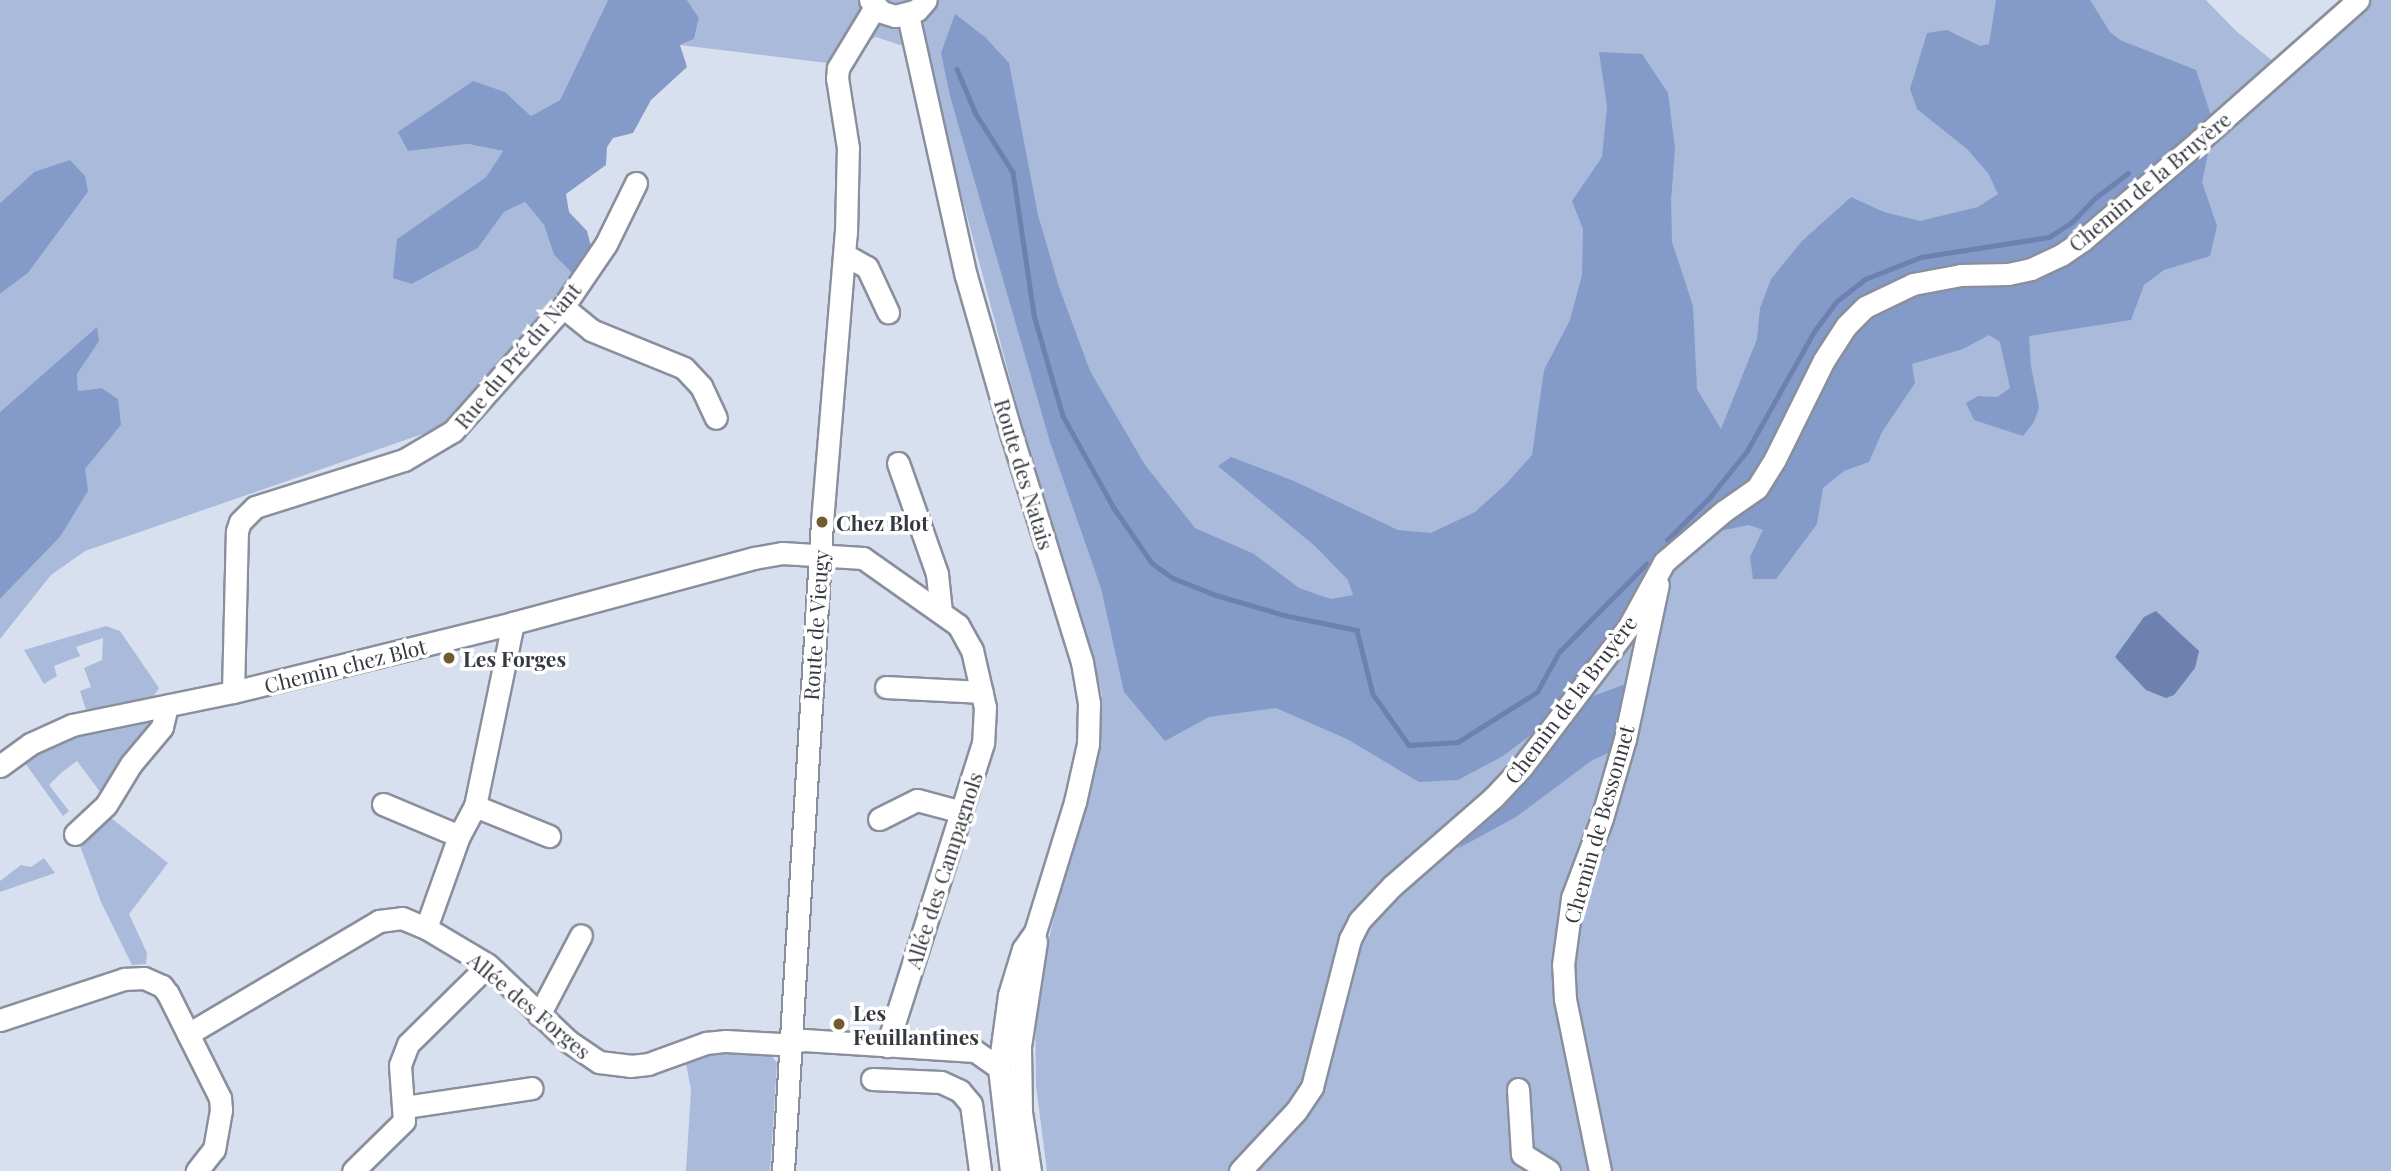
<!DOCTYPE html>
<html>
<head>
<meta charset="utf-8">
<style>
  body { margin:0 }
  #map { position:relative; width:2391px; height:1171px; overflow:hidden; background:#d8e0ef; font-family:"Playfair Display",serif }
  div>[style] { position:absolute }
  [style*='--x'] { left:calc(var(--x)*1px); top:calc(var(--y)*1px); width:calc(var(--w)*1px); rotate:calc(var(--a)*1deg) }
  .green>* { inset:0; background:#aabadb }
  .forest>* { inset:0; background:#849ac9 }
  .water>* { inset:0; background:#6c81af }
  .stream>* { height:4.5px; margin:-2.25px; padding:0 2.25px; transform-origin:2.25px; border-radius:2.25px; background:#6c81af }
  .roads { filter:drop-shadow(2px 0 #898f9d) drop-shadow(-2px 0 #898f9d) drop-shadow(0 2px #898f9d) drop-shadow(0 -2px #898f9d) }
  .minor>* { height:21px; margin:-10.5px; padding:0 10.5px; transform-origin:10.5px; border-radius:10.5px; background:#fff }
  .dots>* { width:19px; height:19px; translate:-50% -50%; box-sizing:border-box; border:4px solid #fff; border-radius:50% }
  span { translate:-50% -50%; white-space:nowrap; text-align:center; line-height:1.15; -webkit-text-stroke:7px #fff; paint-order:stroke }
  .street-label { font-size:21px; color:#36393f }
  .poi-label { font-size:21px; color:#36393f; font-weight:700 }
  .left { translate:0 -50%; text-align:left }
</style>
</head>
<body>
<div id="map">
  <div class="green">
    <div style="clip-path:polygon(0 0,608px 0,560px 100px,531px 116px,505px 92px,408px 151px,468px 144px,503px 151px,486px 177px,397px 239px,412px 284px,478px 248px,504px 212px,525px 202px,544px 225px,554px 255px,573px 274px,458px 415px,437px 429px,85px 551px,51px 575px,0 639px,0 599px,60px 537px,84px 469px,121px 425px,101px 388px,78px 391px,77px 374px,98px 341px,97px 328px,0 412px,0 294px,28px 273px,88px 192px,34px 172px,0 203px)"></div>
    <div style="clip-path:polygon(687px 0,2206px 0,2236px 31px,2289px 74px,2371px 0,2391px 0,2391px 1171px,1047px 1171px,1036px 1086px,1035px 1007px,1057px 901px,1097px 758px,1102px 695px,1087px 638px,1037px 481px,924px 53px,876px 37px,827px 63px,680px 45px,694px 39px,699px 18px)"></div>
    <div style="clip-path:polygon(106px 626px,120px 631px,159px 688px,151px 700px,86px 710px,80px 691px,91px 687px,84px 668px,102px 660px,103px 638px,76px 647px,80px 656px,54px 666px,57px 676px,44px 684px,24px 650px)"></div>
    <div style="clip-path:polygon(155px 719px,104px 797px,77px 761px,61px 773px,49px 785px,69px 811px,63px 816px,25px 763px,40px 751px,72px 736px)"></div>
    <div style="clip-path:polygon(106px 814px,168px 863px,129px 914px,147px 953px,146px 964px,132px 965px,101px 902px,77px 838px)"></div>
    <div style="clip-path:polygon(44px 858px,55px 873px,0 892px,0 881px,21px 865px,31px 867px)"></div>
    <div style="clip-path:polygon(716px 1052px,770px 1054px,777px 1063px,770px 1171px,686px 1171px,691px 1090px,686px 1064px)"></div>
  </div>
  <div class="forest">
    <div style="clip-path:polygon(608px 0,687px 0,699px 18px,694px 39px,680px 45px,687px 67px,651px 100px,633px 133px,613px 138px,607px 147px,606px 165px,566px 194px,569px 212px,587px 231px,592px 250px,573px 274px,554px 255px,544px 225px,525px 202px,504px 212px,478px 248px,412px 284px,393px 278px,397px 239px,486px 177px,503px 151px,468px 144px,408px 151px,398px 132px,473px 81px,505px 92px,531px 116px,560px 100px)"></div>
    <div style="clip-path:polygon(1996px 0,2090px 0,2110px 32px,2120px 40px,2196px 70px,2214px 125px,2202px 182px,2217px 226px,2210px 256px,2164px 270px,2144px 285px,2131px 320px,2029px 336px,2031px 366px,2039px 407px,2034px 422px,2023px 436px,1974px 420px,1966px 403px,1978px 396px,1997px 397px,2010px 388px,2000px 342px,1989px 335px,1963px 349px,1912px 364px,1915px 383px,1882px 432px,1869px 462px,1844px 471px,1823px 488px,1817px 524px,1776px 579px,1753px 579px,1750px 557px,1763px 530px,1749px 525px,1685px 538px,1548px 722px,1503px 756px,1458px 780px,1419px 782px,1347px 739px,1276px 708px,1209px 717px,1165px 741px,1124px 692px,1101px 588px,1050px 442px,950px 96px,941px 53px,955px 14px,985px 37px,1009px 63px,1038px 215px,1059px 287px,1090px 371px,1145px 465px,1195px 528px,1254px 554px,1299px 588px,1331px 599px,1353px 595px,1348px 580px,1315px 546px,1218px 466px,1231px 457px,1294px 481px,1398px 530px,1431px 533px,1475px 512px,1506px 484px,1532px 455px,1544px 370px,1570px 320px,1582px 275px,1583px 229px,1572px 201px,1602px 157px,1607px 106px,1599px 52px,1642px 54px,1668px 93px,1675px 148px,1671px 201px,1672px 242px,1693px 306px,1697px 389px,1721px 429px,1757px 339px,1760px 308px,1771px 279px,1802px 241px,1851px 197px,1884px 212px,1920px 221px,1978px 207px,1998px 194px,1988px 173px,1967px 149px,1917px 109px,1910px 89px,1927px 33px,1947px 30px,1980px 46px,1989px 44px)"></div>
    <div style="clip-path:polygon(70px 160px,85px 176px,88px 192px,28px 273px,0 294px,0 203px,34px 172px)"></div>
    <div style="clip-path:polygon(97px 327px,99px 341px,77px 374px,78px 391px,101px 388px,118px 399px,121px 425px,85px 469px,88px 491px,60px 537px,0 599px,0 412px)"></div>
    <div style="clip-path:polygon(1628px 683px,1612px 751px,1591px 761px,1516px 817px,1459px 848px,1503px 779px,1583px 700px)"></div>
  </div>
  <div class="water">
    <div style="clip-path:polygon(2156px 611px,2199px 651px,2195px 668px,2174px 695px,2166px 698px,2146px 690px,2115px 657px,2144px 617px)"></div>
  </div>
  <div class="stream">
    <div style="--x:957;--y:69;--w:49;--a:67.1"></div>
    <div style="--x:976;--y:114;--w:69;--a:57.5"></div>
    <div style="--x:1013;--y:172;--w:145;--a:81.6"></div>
    <div style="--x:1034;--y:315;--w:105;--a:74"></div>
    <div style="--x:1063;--y:416;--w:105;--a:61"></div>
    <div style="--x:1114;--y:508;--w:67;--a:55.4"></div>
    <div style="--x:1152;--y:563;--w:26;--a:36"></div>
    <div style="--x:1173;--y:578;--w:46;--a:21.6"></div>
    <div style="--x:1216;--y:595;--w:71;--a:16.4"></div>
    <div style="--x:1284;--y:615;--w:75;--a:11.6"></div>
    <div style="--x:1357;--y:630;--w:66;--a:76"></div>
    <div style="--x:1373;--y:694;--w:62;--a:54.8"></div>
    <div style="--x:1409;--y:745;--w:49;--a:-3.5"></div>
    <div style="--x:1458;--y:742;--w:93;--a:-32.3"></div>
    <div style="--x:1537;--y:692;--w:46;--a:-61.2"></div>
    <div style="--x:1559;--y:652;--w:124;--a:-45.3"></div>
    <div style="--x:1667;--y:540;--w:61;--a:-45"></div>
    <div style="--x:1710;--y:497;--w:59;--a:-51.2"></div>
    <div style="--x:1747;--y:451;--w:139;--a:-60.7"></div>
    <div style="--x:1815;--y:330;--w:36;--a:-53"></div>
    <div style="--x:1837;--y:301;--w:36;--a:-38"></div>
    <div style="--x:1865;--y:279;--w:60;--a:-21.4"></div>
    <div style="--x:1921;--y:257;--w:130;--a:-8.9"></div>
    <div style="--x:2049;--y:237;--w:27;--a:-33"></div>
    <div style="--x:2072;--y:222;--w:33;--a:-46"></div>
    <div style="--x:2095;--y:198;--w:41;--a:-37.1"></div>
  </div>
  <div class="roads">
    <div class="minor">
      <div style="--x:870;--y:0;--w:17;--a:45"></div>
      <div style="--x:882;--y:12;--w:14;--a:17"></div>
      <div style="--x:895;--y:16;--w:23;--a:-15"></div>
      <div style="--x:917;--y:10;--w:13;--a:-48"></div>
      <div style="--x:908;--y:15;--w:267;--a:77.5"></div>
      <div style="--x:966;--y:276;--w:166;--a:74"></div>
      <div style="--x:1012;--y:436;--w:237;--a:72.8"></div>
      <div style="--x:1082;--y:662;--w:42;--a:80.3"></div>
      <div style="--x:1089;--y:703;--w:41;--a:91.4"></div>
      <div style="--x:1088;--y:744;--w:59;--a:102.6"></div>
      <div style="--x:1075;--y:802;--w:136;--a:107.1"></div>
      <div style="--x:1035;--y:932;--w:21;--a:125"></div>
      <div style="--x:1023;--y:949;--w:48;--a:106.9"></div>
      <div style="--x:1009;--y:995;--w:74;--a:97.8"></div>
      <div style="--x:999;--y:1068;--w:104;--a:83.4"></div>
      <div style="--x:845;--y:255;--w:25;--a:29"></div>
      <div style="--x:867;--y:267;--w:50;--a:65"></div>
      <div style="--x:563;--y:307;--w:36;--a:39"></div>
      <div style="--x:591;--y:330;--w:100;--a:22.2"></div>
      <div style="--x:684;--y:368;--w:25;--a:47"></div>
      <div style="--x:701;--y:386;--w:35;--a:65"></div>
      <div style="--x:898;--y:463;--w:118;--a:70.6"></div>
      <div style="--x:937;--y:574;--w:37;--a:84"></div>
      <div style="--x:886;--y:687;--w:96;--a:3"></div>
      <div style="--x:233;--y:692;--w:161;--a:-88.6"></div>
      <div style="--x:237;--y:531;--w:9;--a:-72"></div>
      <div style="--x:240;--y:522;--w:21;--a:-45"></div>
      <div style="--x:255;--y:507;--w:156;--a:-17.5"></div>
      <div style="--x:404;--y:460;--w:57;--a:-30.6"></div>
      <div style="--x:453;--y:431;--w:166;--a:-48.4"></div>
      <div style="--x:563;--y:307;--w:76;--a:-55.7"></div>
      <div style="--x:606;--y:244;--w:68;--a:-63.8"></div>
      <div style="--x:0;--y:766;--w:37;--a:-36"></div>
      <div style="--x:30;--y:744;--w:46;--a:-24.3"></div>
      <div style="--x:72;--y:725;--w:164;--a:-11.6"></div>
      <div style="--x:233;--y:692;--w:288;--a:-13.8"></div>
      <div style="--x:513;--y:623;--w:250;--a:-15.1"></div>
      <div style="--x:754;--y:558;--w:28;--a:-10"></div>
      <div style="--x:782;--y:553;--w:81;--a:3.5"></div>
      <div style="--x:863;--y:558;--w:116;--a:35.2"></div>
      <div style="--x:958;--y:625;--w:29;--a:61"></div>
      <div style="--x:972;--y:650;--w:58;--a:77.2"></div>
      <div style="--x:985;--y:707;--w:36;--a:93"></div>
      <div style="--x:983;--y:743;--w:318;--a:107.6"></div>
      <div style="--x:383;--y:804;--w:82;--a:22.8"></div>
      <div style="--x:475;--y:806;--w:80;--a:22.1"></div>
      <div style="--x:879;--y:819;--w:42;--a:-26.6"></div>
      <div style="--x:917;--y:800;--w:47;--a:14.9"></div>
      <div style="--x:75;--y:834;--w:42;--a:-43.1"></div>
      <div style="--x:106;--y:805;--w:48;--a:-58.6"></div>
      <div style="--x:131;--y:764;--w:48;--a:-50"></div>
      <div style="--x:162;--y:727;--w:22;--a:-77"></div>
      <div style="--x:426;--y:928;--w:98;--a:-70.3"></div>
      <div style="--x:459;--y:836;--w:34;--a:-62"></div>
      <div style="--x:475;--y:806;--w:187;--a:-78.3"></div>
      <div style="--x:539;--y:1015;--w:90;--a:-62.3"></div>
      <div style="--x:0;--y:1020;--w:131;--a:-18.3"></div>
      <div style="--x:124;--y:979;--w:20;--a:-3"></div>
      <div style="--x:144;--y:978;--w:20;--a:24"></div>
      <div style="--x:162;--y:986;--w:10;--a:53"></div>
      <div style="--x:168;--y:994;--w:45;--a:63.4"></div>
      <div style="--x:188;--y:1034;--w:222;--a:-30.6"></div>
      <div style="--x:379;--y:921;--w:23;--a:-7"></div>
      <div style="--x:402;--y:918;--w:26;--a:23"></div>
      <div style="--x:426;--y:928;--w:72;--a:30.8"></div>
      <div style="--x:488;--y:965;--w:110;--a:43.5"></div>
      <div style="--x:568;--y:1041;--w:37;--a:34"></div>
      <div style="--x:599;--y:1062;--w:31;--a:7"></div>
      <div style="--x:630;--y:1066;--w:18;--a:-6"></div>
      <div style="--x:648;--y:1064;--w:62;--a:-19.9"></div>
      <div style="--x:706;--y:1043;--w:20;--a:-6"></div>
      <div style="--x:726;--y:1041;--w:54;--a:3.2"></div>
      <div style="--x:780;--y:1044;--w:24;--a:-9"></div>
      <div style="--x:804;--y:1040;--w:171;--a:3.7"></div>
      <div style="--x:975;--y:1051;--w:29;--a:35"></div>
      <div style="--x:999;--y:1068;--w:49;--a:63.4"></div>
      <div style="--x:188;--y:1034;--w:72;--a:63.4"></div>
      <div style="--x:220;--y:1098;--w:12;--a:85"></div>
      <div style="--x:221;--y:1110;--w:40;--a:100"></div>
      <div style="--x:214;--y:1149;--w:28;--a:128"></div>
      <div style="--x:872;--y:1079;--w:69;--a:2.5"></div>
      <div style="--x:941;--y:1082;--w:21;--a:25"></div>
      <div style="--x:960;--y:1091;--w:17;--a:50"></div>
      <div style="--x:971;--y:1104;--w:68;--a:82.3"></div>
      <div style="--x:1518;--y:1089;--w:65;--a:86.5"></div>
      <div style="--x:1522;--y:1154;--w:32;--a:32"></div>
      <div style="--x:405;--y:1107;--w:128;--a:-8.5"></div>
      <div style="--x:353;--y:1171;--w:71;--a:-44.4"></div>
      <div style="--x:404;--y:1121;--w:56;--a:-94.1"></div>
      <div style="--x:400;--y:1065;--w:22;--a:-69"></div>
      <div style="--x:408;--y:1044;--w:112;--a:-44.6"></div>
      <div style="--x:783;--y:1171;--w:650;--a:-86.56"></div>
      <div style="--x:822;--y:522;--w:290;--a:-85.3"></div>
      <div style="--x:846;--y:233;--w:85;--a:-88.7"></div>
      <div style="--x:848;--y:148;--w:71;--a:-98.9"></div>
      <div style="--x:837;--y:78;--w:10;--a:-84"></div>
      <div style="--x:838;--y:68;--w:71;--a:-58.8"></div>
      <div style="--x:1030;--y:1171;--w:60;--a:-98.7"></div>
      <div style="--x:1021;--y:1112;--w:66;--a:-90.9"></div>
      <div style="--x:1020;--y:1046;--w:106;--a:-81.3"></div>
      <div style="--x:1240;--y:1171;--w:82;--a:-47"></div>
      <div style="--x:1296;--y:1111;--w:29;--a:-56"></div>
      <div style="--x:1312;--y:1087;--w:153;--a:-75.6"></div>
      <div style="--x:1350;--y:939;--w:20;--a:-63"></div>
      <div style="--x:1359;--y:921;--w:48;--a:-46.7"></div>
      <div style="--x:1392;--y:886;--w:134;--a:-41.1"></div>
      <div style="--x:1493;--y:798;--w:42;--a:-46.9"></div>
      <div style="--x:1522;--y:767;--w:177;--a:-52.8"></div>
      <div style="--x:1629;--y:626;--w:73;--a:-61.3"></div>
      <div style="--x:1664;--y:562;--w:79;--a:-40.4"></div>
      <div style="--x:1724;--y:511;--w:40;--a:-34.9"></div>
      <div style="--x:1757;--y:488;--w:34;--a:-58"></div>
      <div style="--x:1775;--y:459;--w:110;--a:-63.7"></div>
      <div style="--x:1824;--y:360;--w:40;--a:-57.1"></div>
      <div style="--x:1846;--y:326;--w:27;--a:-45"></div>
      <div style="--x:1865;--y:307;--w:53;--a:-25.6"></div>
      <div style="--x:1913;--y:284;--w:49;--a:-10.6"></div>
      <div style="--x:1961;--y:275;--w:47;--a:-1.2"></div>
      <div style="--x:2008;--y:274;--w:24;--a:-12"></div>
      <div style="--x:2031;--y:269;--w:33;--a:-25"></div>
      <div style="--x:2061;--y:255;--w:27;--a:-34"></div>
      <div style="--x:2083;--y:240;--w:154;--a:-40.5"></div>
      <div style="--x:2200;--y:140;--w:211;--a:-41.5"></div>
      <div style="--x:1600;--y:1171;--w:176;--a:-101.5"></div>
      <div style="--x:1565;--y:999;--w:34;--a:-93"></div>
      <div style="--x:1563;--y:965;--w:68;--a:-82.3"></div>
      <div style="--x:1572;--y:898;--w:85;--a:-69.4"></div>
      <div style="--x:1602;--y:818;--w:82;--a:-73.8"></div>
      <div style="--x:1625;--y:739;--w:158;--a:-78"></div>
    </div>
  </div>
  <div class="dots">
    <div style="left:822px;top:522px;background:#725c2c"></div>
    <div style="left:449px;top:658px;background:#725c2c"></div>
    <div style="left:839px;top:1024px;background:#725c2c"></div>
  </div>
  <div class="street-label">
    <span style="left:2149px;top:181px;rotate:-40deg">Chemin de la Bruyère</span>
    <span style="left:517px;top:355px;rotate:-50deg">Rue du Pré du Nant</span>
    <span style="left:1025px;top:474px;rotate:73deg">Route des Natais</span>
    <span style="left:815px;top:625px;rotate:-86deg">Route de Vieugy</span>
    <span style="left:345px;top:665px;rotate:-14deg">Chemin chez Blot</span>
    <span style="left:1570px;top:699px;rotate:-53deg">Chemin de la Bruyère</span>
    <span style="left:1598px;top:824px;rotate:-74deg">Chemin de Bessonnet</span>
    <span style="left:943px;top:870px;rotate:-72deg">Allée des Campagnols</span>
    <span style="left:530px;top:1005px;rotate:40deg">Allée des Forges</span>
  </div>
  <div class="poi-label">
    <span class="left" style="left:836px;top:522px">Chez Blot</span>
    <span class="left" style="left:463px;top:658px">Les Forges</span>
    <span class="left" style="left:853px;top:1024px">Les<br>Feuillantines</span>
  </div>
</div>
</body>
</html>
